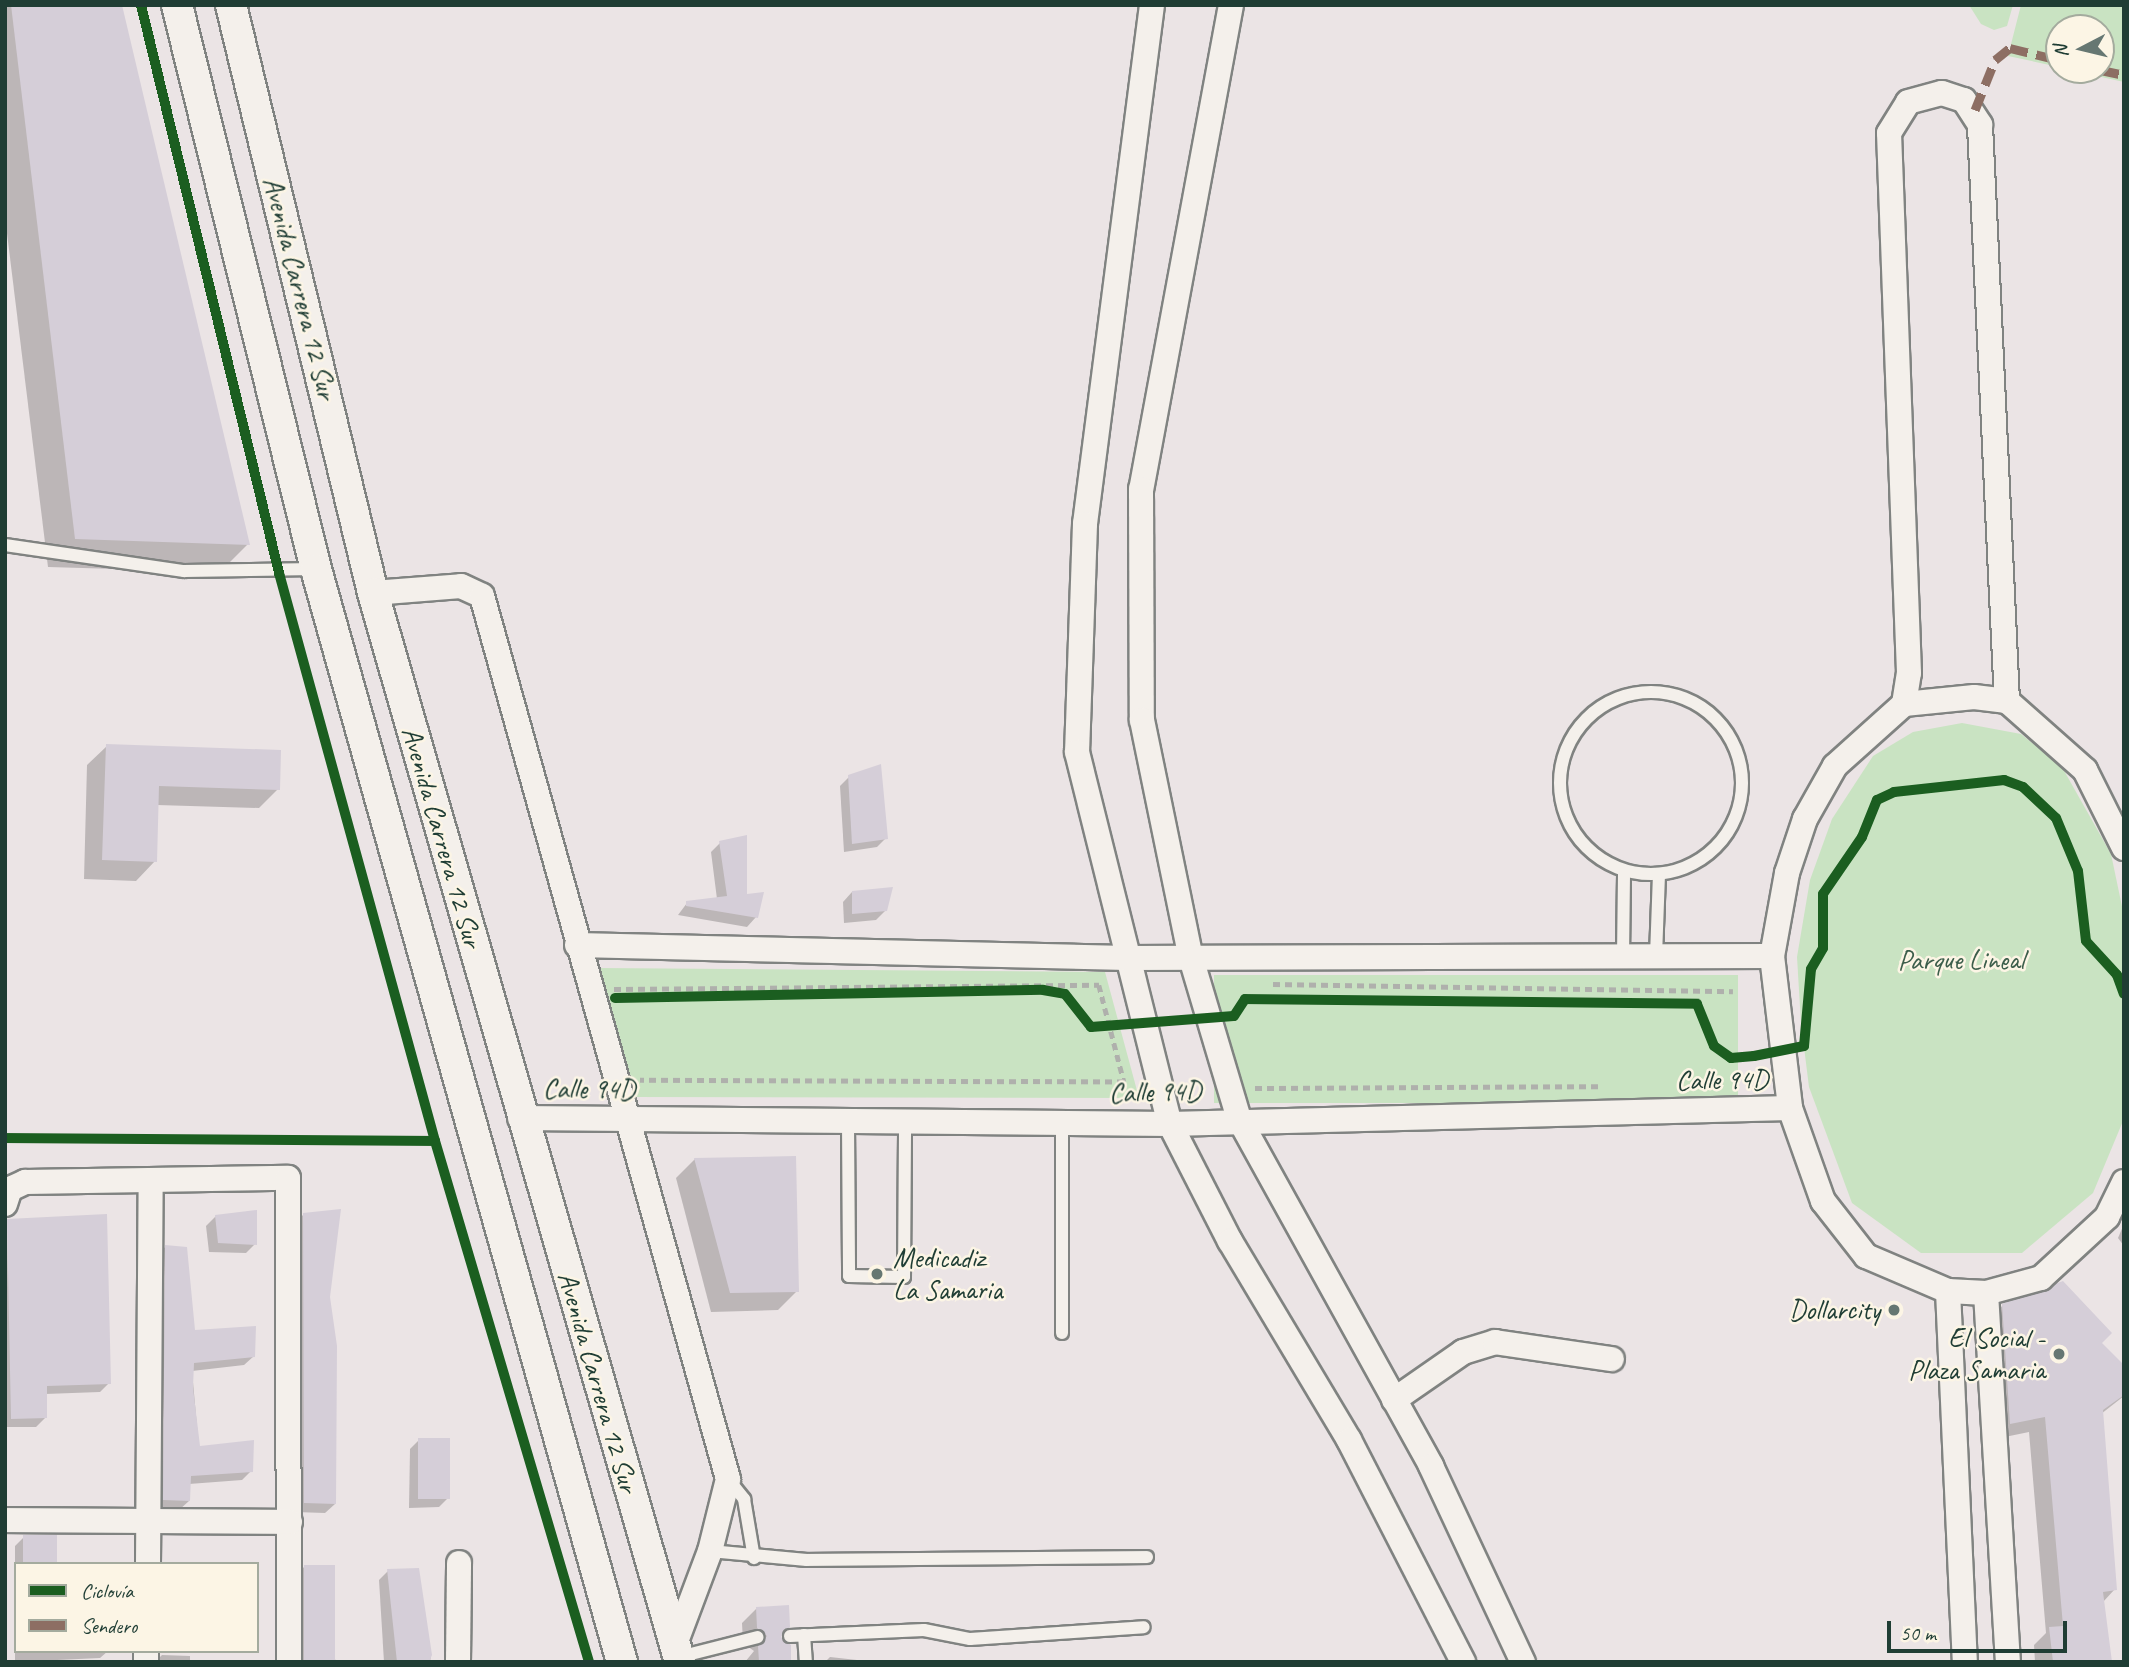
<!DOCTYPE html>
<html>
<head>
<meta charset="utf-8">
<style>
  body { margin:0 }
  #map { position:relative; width:2129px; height:1667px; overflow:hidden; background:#ebe4e5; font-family:Caveat,sans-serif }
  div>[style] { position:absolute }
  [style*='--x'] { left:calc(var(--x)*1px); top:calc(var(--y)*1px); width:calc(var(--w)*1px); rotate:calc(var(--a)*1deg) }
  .green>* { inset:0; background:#c9e3c2; transform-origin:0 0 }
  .shadow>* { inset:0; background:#0003 }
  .building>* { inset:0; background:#d5ced8; transform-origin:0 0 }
  .path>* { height:4.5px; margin-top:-2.25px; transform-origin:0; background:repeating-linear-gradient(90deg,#afb0ac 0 7px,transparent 0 12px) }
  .roads { filter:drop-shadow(2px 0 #808381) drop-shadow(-2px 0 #808381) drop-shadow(0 2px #808381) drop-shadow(0 -2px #808381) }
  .service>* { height:12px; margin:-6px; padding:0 6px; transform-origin:6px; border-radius:6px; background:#f4f0eb }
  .service>.ring { margin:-6px; padding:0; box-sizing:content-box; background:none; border:12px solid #f4f0eb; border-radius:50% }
  .minor>* { height:24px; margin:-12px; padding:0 12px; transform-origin:12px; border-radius:12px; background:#f4f0eb }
  .tertiary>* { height:30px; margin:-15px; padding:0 15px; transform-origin:15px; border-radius:15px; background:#f4f0eb }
  .quiet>* { height:9px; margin-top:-4.5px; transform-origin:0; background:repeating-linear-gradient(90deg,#8d6e63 0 18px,transparent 0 27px) }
  .cycleway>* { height:10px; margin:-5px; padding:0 5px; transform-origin:5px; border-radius:5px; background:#1b5e20 }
  .dots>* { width:19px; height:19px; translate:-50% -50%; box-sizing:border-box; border:4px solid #fcf5e5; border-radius:50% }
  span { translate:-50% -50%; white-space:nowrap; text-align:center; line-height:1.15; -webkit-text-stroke:5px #fcf5e5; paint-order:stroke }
  .street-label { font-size:28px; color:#1f3d34 }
  .park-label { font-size:28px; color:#3c5e4b }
  .poi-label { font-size:28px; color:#1f3d34 }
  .left { translate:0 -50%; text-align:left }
  .right { translate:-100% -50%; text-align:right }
  .frame { position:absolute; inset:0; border:7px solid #1f3d34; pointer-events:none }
  .legend { position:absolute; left:14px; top:1562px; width:245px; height:91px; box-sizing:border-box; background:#fcf5e5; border:2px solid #a4ab9e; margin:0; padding:9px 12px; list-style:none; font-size:21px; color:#1f3d34 }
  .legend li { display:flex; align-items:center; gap:14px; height:35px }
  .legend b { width:35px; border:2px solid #a4ab9e }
  .north { position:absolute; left:2045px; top:14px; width:70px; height:70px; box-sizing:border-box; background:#fcf5e5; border:2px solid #a4ab9e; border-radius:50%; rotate:263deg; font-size:19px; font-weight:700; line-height:28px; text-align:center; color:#1f3d34 }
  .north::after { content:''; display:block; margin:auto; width:24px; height:32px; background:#667772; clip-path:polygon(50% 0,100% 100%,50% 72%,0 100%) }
  .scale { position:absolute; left:1887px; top:1621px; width:180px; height:32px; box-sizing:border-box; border:4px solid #1f3d34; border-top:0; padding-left:9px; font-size:21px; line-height:24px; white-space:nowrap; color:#1f3d34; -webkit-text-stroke:5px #fcf5e5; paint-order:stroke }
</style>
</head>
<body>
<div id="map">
  <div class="green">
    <div style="clip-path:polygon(1969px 5px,2013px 5px,2007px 26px,1994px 30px,1981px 24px)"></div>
    <div style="clip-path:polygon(2021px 5px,2124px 5px,2124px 82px,2070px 70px,2101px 70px,2101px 28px,2059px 28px,2059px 67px,2008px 56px)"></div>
    <div style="clip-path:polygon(1962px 723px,2021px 734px,2062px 767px,2111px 854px,2124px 916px,2123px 1121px,2093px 1193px,2022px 1253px,1921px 1253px,1852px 1203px,1809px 1087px,1801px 1023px,1797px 957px,1810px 880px,1832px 819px,1873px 756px,1913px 732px)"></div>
    <div style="clip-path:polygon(598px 968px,1105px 972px,1139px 1098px,633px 1097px)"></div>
    <div style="left:1214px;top:975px;width:524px;height:128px"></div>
  </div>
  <div class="shadow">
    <div style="clip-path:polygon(5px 5px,120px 5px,248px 544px,220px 572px,48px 567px,5px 217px)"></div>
    <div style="clip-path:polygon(107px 746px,278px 789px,259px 808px,157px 805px,155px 861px,136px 881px,84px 879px,87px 765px)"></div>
    <div style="clip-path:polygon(849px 777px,886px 838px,877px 847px,844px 852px,840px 786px)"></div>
    <div style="clip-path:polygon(720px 843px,756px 917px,747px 927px,678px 915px,687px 903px,717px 899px,711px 852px)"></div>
    <div style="clip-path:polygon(852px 892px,886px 910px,876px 920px,844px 923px,843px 902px)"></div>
    <div style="clip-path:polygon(695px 1159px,797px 1291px,778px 1310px,711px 1312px,676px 1178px)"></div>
    <div style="clip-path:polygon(304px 1214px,335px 1504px,325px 1513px,295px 1512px,294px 1224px)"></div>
    <div style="clip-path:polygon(216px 1216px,255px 1244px,246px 1253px,209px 1252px,206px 1226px)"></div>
    <div style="clip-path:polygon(8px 1220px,109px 1383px,100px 1392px,45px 1394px,46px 1417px,36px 1427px,5px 1427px)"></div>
    <div style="clip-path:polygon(2124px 1224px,2124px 1246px,2118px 1238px)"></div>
    <div style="clip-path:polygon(166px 1246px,193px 1332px,254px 1356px,244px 1365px,192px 1371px,199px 1448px,251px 1471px,242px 1480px,189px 1484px,189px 1501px,179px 1510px,155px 1509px,157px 1256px)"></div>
    <div style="clip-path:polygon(2003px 1305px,2100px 1343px,2124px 1368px,2124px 1396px,2101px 1414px,2115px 1589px,2103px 1602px,2110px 1662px,2035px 1662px,2034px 1645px,2046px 1633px,2029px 1432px,1995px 1439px,1987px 1322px)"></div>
    <div style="clip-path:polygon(419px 1440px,448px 1498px,439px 1507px,409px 1508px,410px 1449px)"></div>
    <div style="clip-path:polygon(24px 1537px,59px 1564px,16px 1564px,16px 1651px,108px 1651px,100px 1658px,15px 1662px,15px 1546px)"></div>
    <div style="clip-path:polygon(304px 1567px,336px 1662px,294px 1662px,295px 1577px)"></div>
    <div style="clip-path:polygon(388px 1571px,431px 1655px,430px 1662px,384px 1662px,379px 1580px)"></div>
    <div style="clip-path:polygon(757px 1608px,779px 1637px,790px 1662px,745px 1662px,754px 1651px,743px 1643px,742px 1623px)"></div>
    <div style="clip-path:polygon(162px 1655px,190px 1656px,190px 1662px,155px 1662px)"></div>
    <div style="clip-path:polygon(830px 1657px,875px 1662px,825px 1662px)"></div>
  </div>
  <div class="building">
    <div style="clip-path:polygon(11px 5px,122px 5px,250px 545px,75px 539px)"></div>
    <div style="clip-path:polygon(106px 744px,281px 750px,280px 790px,159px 786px,157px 862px,102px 860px)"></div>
    <div style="clip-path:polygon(881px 764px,888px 839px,852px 844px,848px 775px)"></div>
    <div style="clip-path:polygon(747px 835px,747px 894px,764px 892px,758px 918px,686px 906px,686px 901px,727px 896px,719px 841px)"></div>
    <div style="clip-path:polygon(893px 887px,887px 911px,852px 914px,852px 891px)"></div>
    <div style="clip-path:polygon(796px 1156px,799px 1292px,730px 1293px,694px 1158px)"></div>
    <div style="clip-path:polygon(341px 1209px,330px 1297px,337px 1346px,336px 1504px,304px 1503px,303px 1213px)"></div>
    <div style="clip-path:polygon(257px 1210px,257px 1245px,218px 1243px,215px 1215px)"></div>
    <div style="clip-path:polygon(107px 1214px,111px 1384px,47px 1386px,47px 1418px,11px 1419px,7px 1219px)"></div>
    <div style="clip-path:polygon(165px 1245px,187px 1247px,195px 1330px,256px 1326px,255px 1357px,194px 1363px,193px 1388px,200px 1446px,254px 1440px,253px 1472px,191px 1476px,190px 1501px,163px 1500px)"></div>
    <div style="clip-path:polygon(2063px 1281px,2112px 1333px,2102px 1343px,2124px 1365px,2124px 1395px,2103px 1410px,2117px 1590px,2103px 1592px,2112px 1662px,2053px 1662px,2049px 1627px,2063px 1626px,2045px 1417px,2010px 1424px,2002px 1304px)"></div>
    <div style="left:418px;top:1438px;width:32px;height:61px"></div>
    <div style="left:23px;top:1535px;width:34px;height:29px"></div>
    <div style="left:304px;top:1565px;width:31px;height:97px"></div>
    <div style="clip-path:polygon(419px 1568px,432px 1655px,429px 1662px,397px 1662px,387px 1569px)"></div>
    <div style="clip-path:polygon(789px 1605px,790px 1627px,781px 1637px,791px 1645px,791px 1662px,759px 1662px,758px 1646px,767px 1636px,757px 1628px,756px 1607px)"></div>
  </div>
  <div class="path">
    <div style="--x:1273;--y:984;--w:460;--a:0.9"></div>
    <div style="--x:614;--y:989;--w:485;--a:-0.5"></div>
    <div style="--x:1099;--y:985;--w:100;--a:75.5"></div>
    <div style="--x:1124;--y:1082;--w:484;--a:-179.8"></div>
    <div style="--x:1255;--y:1088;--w:344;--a:-0.3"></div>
  </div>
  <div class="roads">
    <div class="service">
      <div style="--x:5;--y:545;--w:181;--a:8.3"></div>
      <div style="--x:184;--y:571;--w:132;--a:-0.9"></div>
      <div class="ring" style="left:1560px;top:692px;width:170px;height:170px"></div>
      <div style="--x:1656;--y:956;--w:81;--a:-87.9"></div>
      <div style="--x:1623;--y:957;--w:86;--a:-89.3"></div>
      <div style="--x:848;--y:1123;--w:153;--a:89.6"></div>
      <div style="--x:849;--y:1276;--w:55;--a:1"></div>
      <div style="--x:904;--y:1277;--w:154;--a:-89.6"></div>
      <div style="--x:1062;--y:1123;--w:210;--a:90"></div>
      <div style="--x:728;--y:1479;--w:26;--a:51"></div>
      <div style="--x:744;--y:1499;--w:60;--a:80.4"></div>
      <div style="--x:710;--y:1551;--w:97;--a:5.3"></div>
      <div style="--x:807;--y:1560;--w:340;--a:-0.5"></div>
      <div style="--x:804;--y:1635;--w:27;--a:86"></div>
      <div style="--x:790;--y:1636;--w:134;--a:-2.6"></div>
      <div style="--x:924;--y:1630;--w:47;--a:11.1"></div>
      <div style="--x:970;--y:1639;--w:174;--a:-3.9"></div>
      <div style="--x:679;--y:1657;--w:81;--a:-14.2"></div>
    </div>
    <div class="minor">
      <div style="--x:1152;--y:5;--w:523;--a:97.36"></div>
      <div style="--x:1085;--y:524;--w:228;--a:92"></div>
      <div style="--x:1077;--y:752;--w:383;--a:76"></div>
      <div style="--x:1170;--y:1124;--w:131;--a:62.9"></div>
      <div style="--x:1230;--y:1241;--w:232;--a:59.1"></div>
      <div style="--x:1349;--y:1440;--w:250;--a:62.8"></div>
      <div style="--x:1231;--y:5;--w:492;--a:100.5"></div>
      <div style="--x:1141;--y:489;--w:231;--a:89.8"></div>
      <div style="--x:1142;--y:720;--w:243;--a:78.4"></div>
      <div style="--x:1191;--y:958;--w:168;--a:73.4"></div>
      <div style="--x:1239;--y:1119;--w:397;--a:61"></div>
      <div style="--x:1431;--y:1466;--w:217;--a:64.9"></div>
      <div style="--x:373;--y:593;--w:88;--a:-4.5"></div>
      <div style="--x:461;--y:586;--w:23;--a:25"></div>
      <div style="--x:482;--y:596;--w:917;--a:74.43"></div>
      <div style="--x:728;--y:1479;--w:74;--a:104"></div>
      <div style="--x:710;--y:1551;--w:99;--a:110.6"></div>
      <div style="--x:1904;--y:704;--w:31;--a:-81"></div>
      <div style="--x:1909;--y:673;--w:540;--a:-92.12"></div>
      <div style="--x:1889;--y:133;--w:36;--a:-58"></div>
      <div style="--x:1908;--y:102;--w:35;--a:-15"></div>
      <div style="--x:1942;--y:93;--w:23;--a:18"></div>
      <div style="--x:1964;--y:100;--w:30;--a:57"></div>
      <div style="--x:1980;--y:125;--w:577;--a:87.32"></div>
      <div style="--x:2124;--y:848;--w:87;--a:-116.6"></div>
      <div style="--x:2085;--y:770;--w:104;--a:-138.5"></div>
      <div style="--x:2007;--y:701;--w:33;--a:-173"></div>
      <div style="--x:1974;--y:697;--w:70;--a:174.3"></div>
      <div style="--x:1904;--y:704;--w:93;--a:138.1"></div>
      <div style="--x:1835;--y:766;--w:61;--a:119.5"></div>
      <div style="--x:1805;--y:819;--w:57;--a:108.4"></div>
      <div style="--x:1787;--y:873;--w:84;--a:100.2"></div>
      <div style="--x:1772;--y:956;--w:153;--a:83.2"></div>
      <div style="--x:1790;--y:1108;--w:99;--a:70.5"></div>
      <div style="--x:1823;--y:1201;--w:70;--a:52"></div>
      <div style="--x:1866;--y:1256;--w:89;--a:23.1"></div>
      <div style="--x:1948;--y:1291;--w:38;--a:3"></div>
      <div style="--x:1986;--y:1293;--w:57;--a:-15.3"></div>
      <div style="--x:2041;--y:1278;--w:90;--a:-42.7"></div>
      <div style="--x:2107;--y:1217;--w:39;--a:-64"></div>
      <div style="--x:577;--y:945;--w:550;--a:1.35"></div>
      <div style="--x:1127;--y:958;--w:645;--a:-0.18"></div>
      <div style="--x:520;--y:1118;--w:650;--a:0.53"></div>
      <div style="--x:1170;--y:1124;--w:620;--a:-1.48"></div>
      <div style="--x:5;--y:1204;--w:16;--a:-72"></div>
      <div style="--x:10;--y:1189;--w:17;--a:-25"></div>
      <div style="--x:25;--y:1182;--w:263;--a:-0.9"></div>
      <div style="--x:288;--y:1178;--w:484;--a:89.9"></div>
      <div style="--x:1948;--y:1291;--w:371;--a:87.4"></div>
      <div style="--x:1986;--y:1293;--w:370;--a:86.6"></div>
      <div style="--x:1394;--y:1400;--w:84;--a:-34.8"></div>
      <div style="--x:1463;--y:1352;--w:34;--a:-17"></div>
      <div style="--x:1495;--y:1342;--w:118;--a:8.3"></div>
      <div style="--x:5;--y:1520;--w:285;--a:0.4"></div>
      <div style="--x:148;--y:1564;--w:384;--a:-89.6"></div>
      <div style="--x:146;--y:1662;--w:11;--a:-90"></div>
      <div style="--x:458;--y:1662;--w:99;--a:-89.4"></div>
    </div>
    <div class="tertiary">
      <div style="--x:177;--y:5;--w:581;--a:76.16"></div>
      <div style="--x:316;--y:569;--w:1135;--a:74.36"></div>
      <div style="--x:231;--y:5;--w:605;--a:76.42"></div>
      <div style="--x:373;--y:593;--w:1112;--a:73.98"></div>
    </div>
  </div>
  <div class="quiet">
    <div style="--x:2101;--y:70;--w:24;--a:12"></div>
    <div style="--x:1975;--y:110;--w:54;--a:-68.2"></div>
    <div style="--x:1995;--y:60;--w:19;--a:-39"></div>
    <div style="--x:2010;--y:48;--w:50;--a:13.8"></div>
  </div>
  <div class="cycleway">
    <div style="--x:141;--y:5;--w:585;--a:76.34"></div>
    <div style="--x:279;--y:573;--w:589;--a:74.64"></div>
    <div style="--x:435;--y:1141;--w:543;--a:73.53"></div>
    <div style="--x:615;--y:998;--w:428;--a:-1.1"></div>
    <div style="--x:1043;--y:990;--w:22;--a:10"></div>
    <div style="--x:1065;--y:994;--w:42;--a:51.8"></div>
    <div style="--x:1091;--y:1027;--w:143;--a:-4.4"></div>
    <div style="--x:1234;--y:1016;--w:20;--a:-57"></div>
    <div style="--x:1245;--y:999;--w:452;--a:0.6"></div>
    <div style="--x:1697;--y:1004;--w:45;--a:68"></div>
    <div style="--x:1714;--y:1046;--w:21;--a:35"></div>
    <div style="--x:1731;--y:1058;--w:23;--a:-5"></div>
    <div style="--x:1754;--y:1056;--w:51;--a:-11.3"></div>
    <div style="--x:1804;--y:1046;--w:77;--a:-84.8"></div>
    <div style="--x:1811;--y:969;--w:24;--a:-60"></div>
    <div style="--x:1823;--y:948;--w:54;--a:-90"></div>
    <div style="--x:1823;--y:894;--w:69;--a:-55.6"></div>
    <div style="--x:1862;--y:837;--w:40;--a:-68"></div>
    <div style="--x:1877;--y:800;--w:19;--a:-25"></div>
    <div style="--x:1894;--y:792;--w:111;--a:-6.2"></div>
    <div style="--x:2004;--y:780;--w:20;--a:20"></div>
    <div style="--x:2023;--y:787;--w:45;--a:43.2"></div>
    <div style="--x:2056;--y:818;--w:57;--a:67.5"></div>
    <div style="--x:2078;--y:871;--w:70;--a:83.5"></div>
    <div style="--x:2086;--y:941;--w:46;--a:47.6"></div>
    <div style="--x:2117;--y:975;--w:20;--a:70"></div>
    <div style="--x:5;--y:1138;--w:430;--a:0.4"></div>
  </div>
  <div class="dots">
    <div style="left:877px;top:1274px;background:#667772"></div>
    <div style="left:1894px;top:1310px;background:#667772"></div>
    <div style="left:2059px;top:1354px;background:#667772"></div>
  </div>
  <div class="street-label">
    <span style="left:300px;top:288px;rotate:76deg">Avenida Carrera 12 Sur</span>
    <span style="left:442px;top:837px;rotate:74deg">Avenida Carrera 12 Sur</span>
    <span style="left:1722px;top:1080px;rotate:-1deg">Calle 94D</span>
    <span style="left:589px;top:1089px;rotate:1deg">Calle 94D</span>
    <span style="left:1155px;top:1092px;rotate:-1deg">Calle 94D</span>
    <span style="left:598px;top:1382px;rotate:74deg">Avenida Carrera 12 Sur</span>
  </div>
  <div class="park-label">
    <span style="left:1961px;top:960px">Parque Lineal</span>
  </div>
  <div class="poi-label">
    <span class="left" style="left:893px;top:1274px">Medicadiz<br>La Samaria</span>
    <span class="right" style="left:1880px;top:1310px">Dollarcity</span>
    <span class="right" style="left:2045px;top:1354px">El Social -<br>Plaza Samaria</span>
  </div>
  <div class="frame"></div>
  <ul class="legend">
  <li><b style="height:9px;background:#1b5e20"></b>Ciclovía</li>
  <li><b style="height:9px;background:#8d6e63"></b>Sendero</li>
  </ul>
  <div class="north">N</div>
  <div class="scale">50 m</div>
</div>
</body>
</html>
